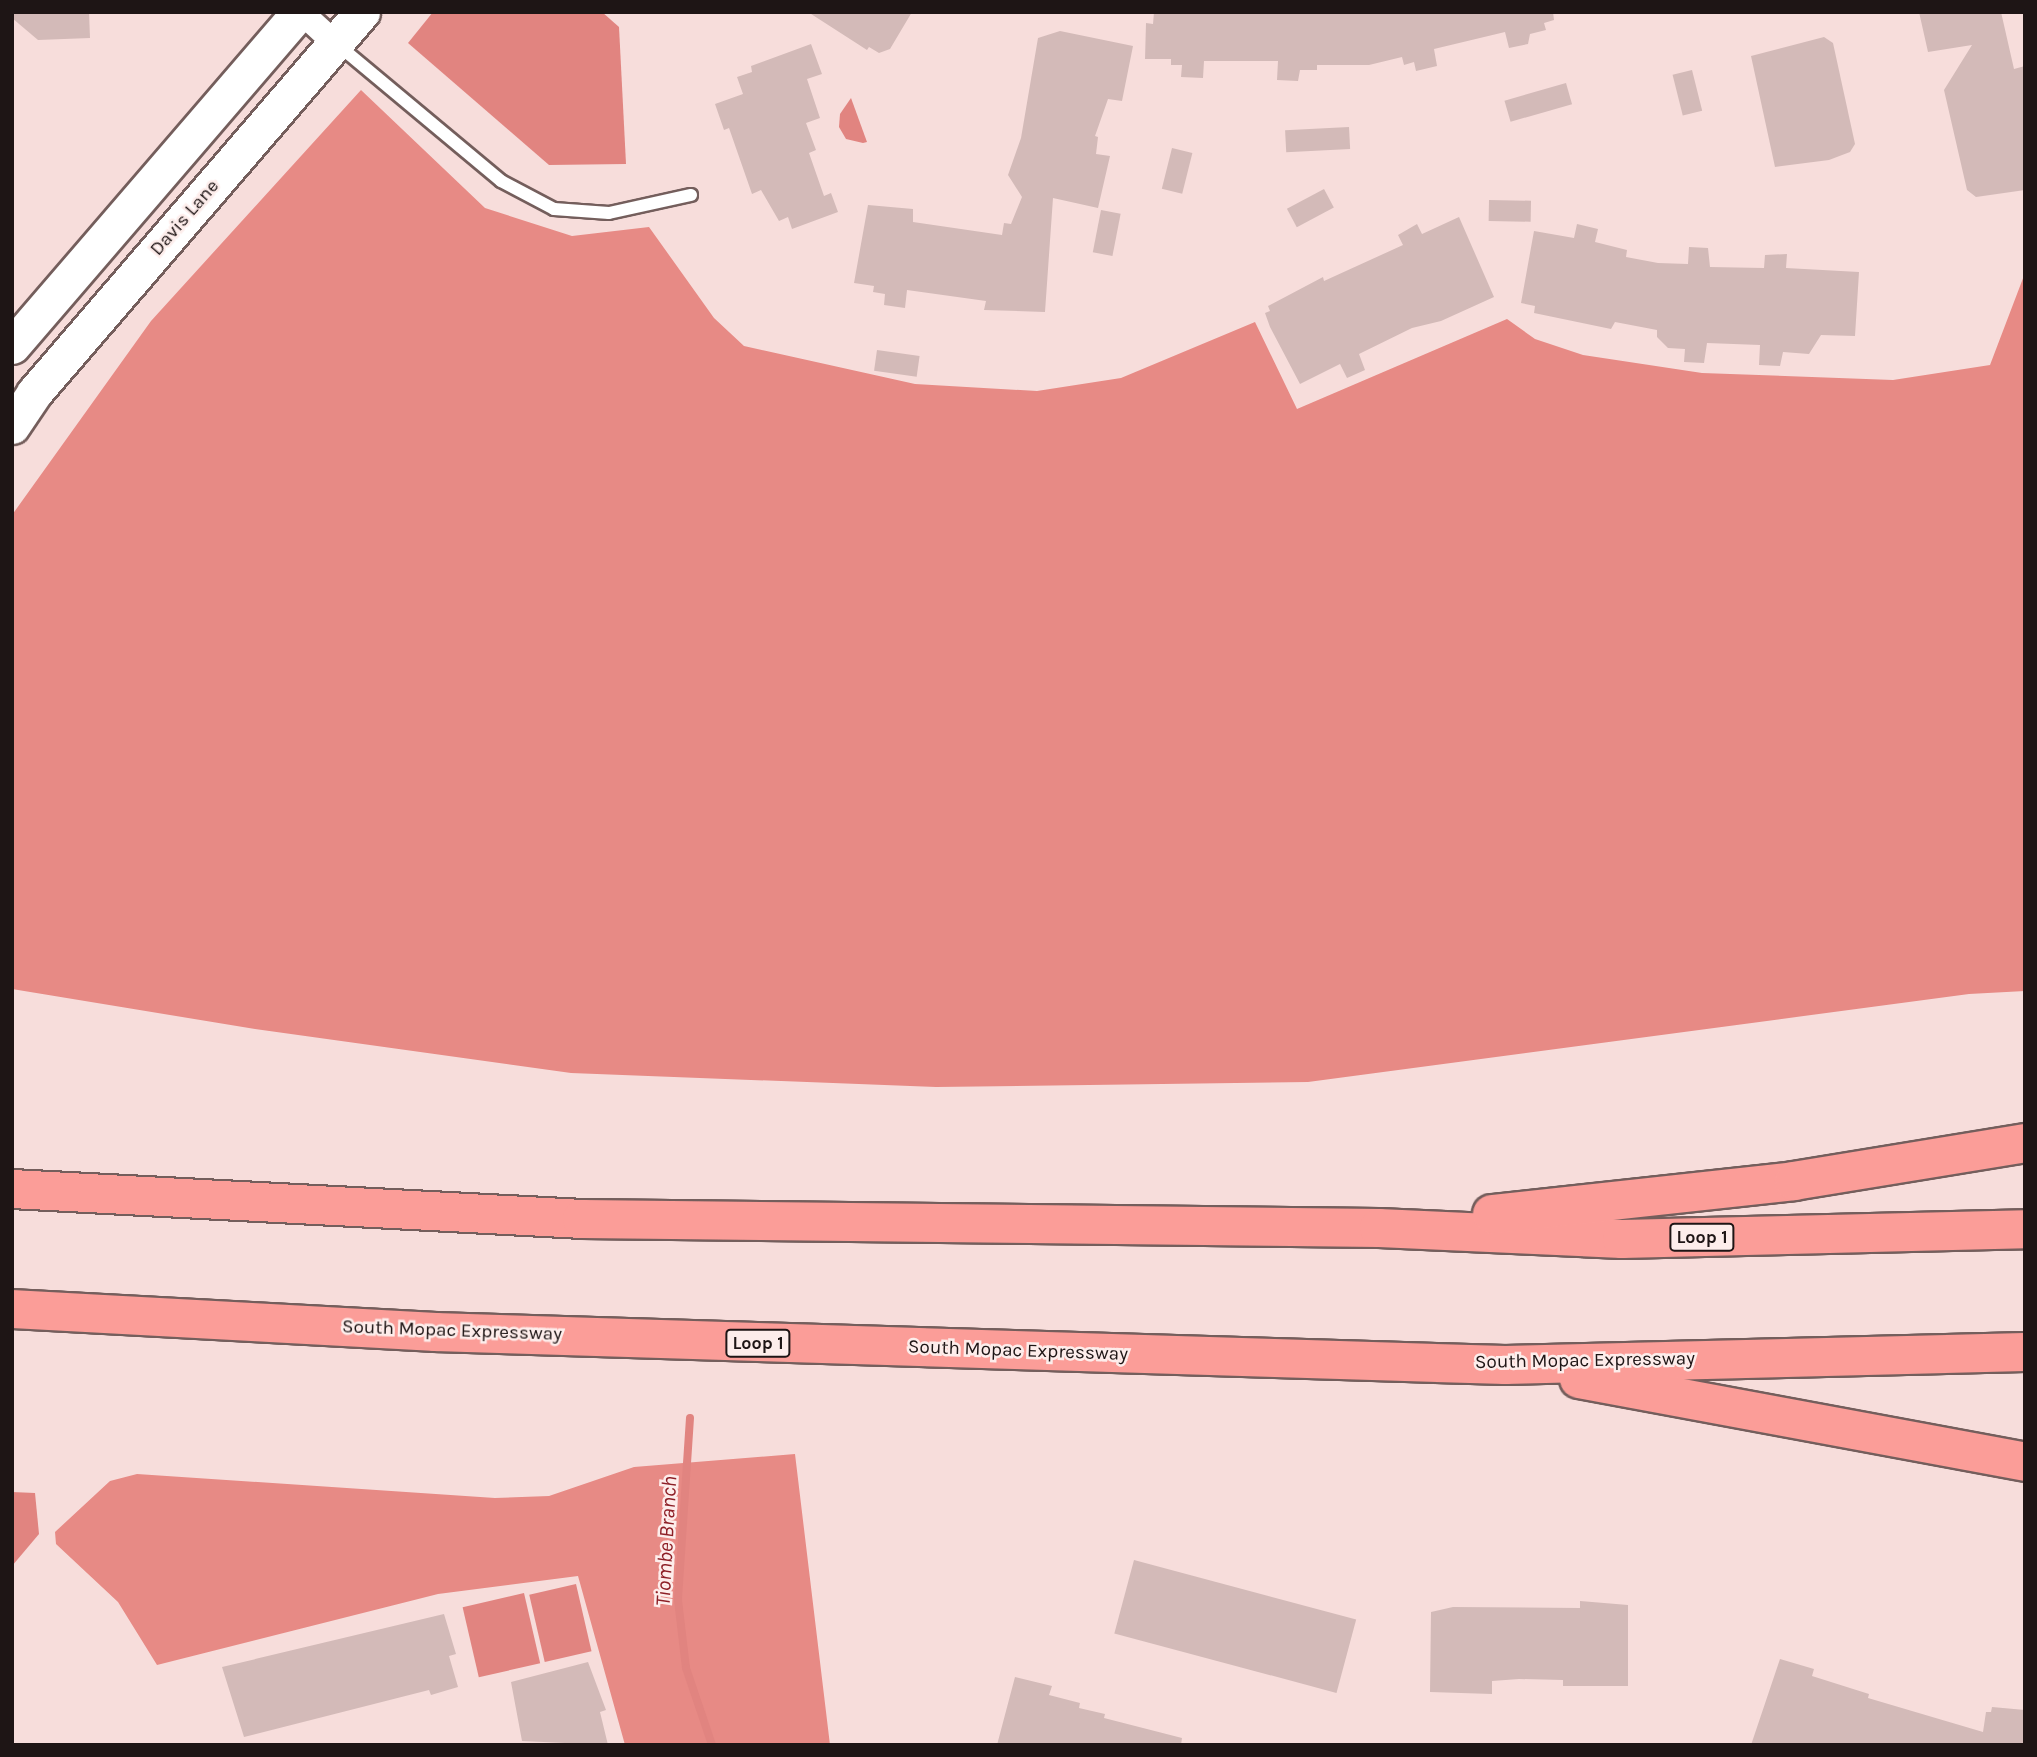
<!DOCTYPE html>
<html>
<head>
<meta charset="utf-8">
<style>
  body { margin:0 }
  #map { position:relative; width:2037px; height:1757px; overflow:hidden; background:#f7dddb; font-family:Karla,sans-serif }
  div>[style] { position:absolute }
  [style*='--x'] { left:calc(var(--x)*1px); top:calc(var(--y)*1px); width:calc(var(--w)*1px); rotate:calc(var(--a)*1deg) }
  .forest>* { inset:0; background:#e78a85 }
  .water>* { inset:0; background:#e18480; transform-origin:0 0 }
  .stream>* { height:8px; margin:-4px; padding:0 4px; transform-origin:4px; border-radius:4px; background:#e18480 }
  .building>* { inset:0; background:#d3bab8; transform-origin:0 0 }
  .roads { filter:drop-shadow(2px 0 #745e5c) drop-shadow(-2px 0 #745e5c) drop-shadow(0 2px #745e5c) drop-shadow(0 -2px #745e5c) }
  .lane>* { height:12px; margin:-6px; padding:0 6px; transform-origin:6px; border-radius:6px; background:#fff }
  .street>* { height:24px; margin:-12px; padding:0 12px; transform-origin:12px; border-radius:12px; background:#fff }
  .secondary>* { height:35px; margin:-17.5px; padding:0 17.5px; transform-origin:17.5px; border-radius:17.5px; background:#fff }
  .highway>* { height:38px; margin:-19px; padding:0 19px; transform-origin:19px; border-radius:19px; background:#fb9d98 }
  span { translate:-50% -50%; white-space:nowrap; text-align:center; line-height:1.15; -webkit-text-stroke:5px #fdedeb; paint-order:stroke }
  .shield-label span { padding:2px 5px; background:#fdedeb; border:2px solid; border-radius:5px; -webkit-text-stroke-width:0 }
  .shield-label { font-size:18px; color:#1e1515; font-weight:700 }
  .street-label { font-size:19px; color:#1e1515 }
  .water-label { font-size:21px; color:#8d1f26; font-style:italic }
  .frame { position:absolute; inset:0; border:14px solid #1e1515; pointer-events:none }
</style>
</head>
<body>
<div id="map">
  <div class="forest">
    <div style="clip-path:polygon(361px 90px,485px 208px,572px 236px,649px 227px,714px 318px,744px 346px,915px 384px,1037px 391px,1121px 378px,1255px 322px,1297px 409px,1507px 319px,1535px 339px,1583px 355px,1702px 373px,1893px 380px,1990px 365px,2025px 273px,2025px 991px,1969px 994px,1308px 1082px,936px 1087px,571px 1073px,255px 1029px,12px 989px,12px 515px,151px 321px)"></div>
    <div style="clip-path:polygon(795px 1454px,830px 1745px,625px 1745px,578px 1576px,438px 1594px,157px 1665px,118px 1602px,56px 1544px,55px 1532px,110px 1481px,137px 1474px,495px 1498px,549px 1496px,634px 1467px)"></div>
  </div>
  <div class="water">
    <div style="clip-path:polygon(433px 12px,602px 12px,619px 27px,626px 164px,549px 165px,408px 43px)"></div>
    <div style="clip-path:polygon(851px 98px,867px 142px,863px 143px,846px 139px,839px 127px,840px 114px)"></div>
    <div style="clip-path:polygon(12px 1492px,35px 1493px,39px 1534px,12px 1566px)"></div>
    <div style="left:576px;top:1584px;width:69px;height:48px;rotate:77deg"></div>
    <div style="left:524px;top:1593px;width:72px;height:63px;rotate:77deg"></div>
  </div>
  <div class="stream">
    <div style="--x:690;--y:1418;--w:182;--a:93.8"></div>
    <div style="--x:678;--y:1600;--w:68;--a:83.3"></div>
    <div style="--x:686;--y:1668;--w:81;--a:71.3"></div>
  </div>
  <div class="building">
    <div style="clip-path:polygon(12px 12px,89px 12px,90px 38px,38px 40px,12px 18px)"></div>
    <div style="clip-path:polygon(808px 12px,912px 12px,890px 49px,879px 53px,869px 47px,867px 50px)"></div>
    <div style="clip-path:polygon(1154px 12px,1553px 12px,1554px 20px,1544px 23px,1546px 30px,1530px 34px,1528px 44px,1509px 48px,1505px 32px,1434px 49px,1437px 66px,1416px 71px,1414px 62px,1404px 65px,1402px 57px,1369px 65px,1317px 65px,1317px 70px,1300px 70px,1298px 81px,1277px 80px,1278px 61px,1204px 61px,1203px 78px,1181px 77px,1182px 65px,1171px 65px,1171px 59px,1145px 59px,1146px 23px,1153px 24px)"></div>
    <div style="clip-path:polygon(1919px 12px,2001px 12px,2014px 69px,2025px 66px,2025px 190px,1976px 197px,1967px 190px,1944px 90px,1972px 45px,1928px 52px)"></div>
    <div style="clip-path:polygon(1060px 31px,1133px 46px,1122px 101px,1108px 99px,1095px 136px,1098px 137px,1096px 154px,1110px 156px,1098px 208px,1053px 198px,1045px 312px,984px 310px,986px 301px,907px 290px,905px 308px,884px 305px,885px 294px,873px 292px,874px 286px,854px 283px,868px 205px,913px 209px,913px 222px,1002px 235px,1004px 223px,1011px 224px,1022px 197px,1008px 175px,1021px 138px,1038px 38px)"></div>
    <div style="clip-path:polygon(1824px 37px,1833px 43px,1855px 144px,1850px 152px,1829px 160px,1775px 167px,1751px 56px)"></div>
    <div style="clip-path:polygon(811px 44px,822px 74px,807px 79px,820px 118px,806px 123px,816px 150px,809px 153px,824px 196px,831px 193px,838px 212px,792px 229px,788px 217px,779px 221px,761px 190px,752px 194px,729px 128px,724px 130px,715px 104px,743px 94px,737px 77px,752px 72px,751px 66px)"></div>
    <div style="left:1692px;top:70px;width:42px;height:20px;rotate:76deg"></div>
    <div style="left:1566px;top:83px;width:22px;height:64px;rotate:74deg"></div>
    <div style="left:1349px;top:127px;width:22px;height:64px;rotate:87deg"></div>
    <div style="left:1172px;top:148px;width:21px;height:42px;rotate:14deg"></div>
    <div style="left:1324px;top:189px;width:21px;height:42px;rotate:62deg"></div>
    <div style="left:1489px;top:200px;width:42px;height:21px;rotate:1deg"></div>
    <div style="left:1101px;top:210px;width:20px;height:43px;rotate:11deg"></div>
    <div style="clip-path:polygon(1459px 217px,1494px 297px,1441px 321px,1412px 328px,1359px 354px,1365px 370px,1347px 378px,1340px 364px,1300px 384px,1270px 327px,1265px 313px,1270px 311px,1268px 306px,1323px 277px,1324px 281px,1403px 245px,1398px 235px,1417px 224px,1422px 234px)"></div>
    <div style="clip-path:polygon(1577px 224px,1598px 229px,1595px 242px,1627px 250px,1626px 257px,1658px 263px,1688px 264px,1689px 247px,1708px 248px,1710px 267px,1764px 268px,1765px 255px,1787px 254px,1786px 268px,1859px 272px,1855px 336px,1821px 335px,1809px 354px,1783px 352px,1780px 366px,1759px 365px,1760px 345px,1707px 343px,1704px 363px,1684px 362px,1685px 349px,1668px 348px,1657px 337px,1657px 330px,1615px 322px,1611px 329px,1534px 313px,1535px 306px,1521px 303px,1534px 231px,1574px 238px)"></div>
    <div style="left:877px;top:350px;width:43px;height:21px;rotate:8deg"></div>
    <div style="left:1134px;top:1560px;width:230px;height:76px;rotate:15deg"></div>
    <div style="clip-path:polygon(1580px 1601px,1628px 1605px,1628px 1686px,1563px 1686px,1563px 1680px,1519px 1679px,1492px 1681px,1492px 1694px,1430px 1692px,1431px 1612px,1453px 1607px,1580px 1608px)"></div>
    <div style="clip-path:polygon(444px 1614px,456px 1654px,449px 1656px,458px 1687px,431px 1695px,429px 1690px,244px 1737px,222px 1667px)"></div>
    <div style="clip-path:polygon(1780px 1659px,1814px 1669px,1812px 1676px,1869px 1694px,1868px 1698px,1983px 1732px,1986px 1712px,1991px 1712px,1992px 1707px,2025px 1710px,2025px 1745px,1751px 1745px)"></div>
    <div style="clip-path:polygon(588px 1662px,606px 1710px,600px 1712px,608px 1745px,522px 1741px,511px 1682px)"></div>
    <div style="clip-path:polygon(1015px 1677px,1052px 1686px,1049px 1695px,1080px 1703px,1079px 1708px,1105px 1714px,1104px 1718px,1182px 1738px,1181px 1745px,997px 1745px)"></div>
  </div>
  <div class="roads">
    <div class="lane">
      <div style="--x:338;--y:45;--w:212;--a:39.8"></div>
      <div style="--x:501;--y:181;--w:60;--a:27.8"></div>
      <div style="--x:554;--y:209;--w:55;--a:4.2"></div>
      <div style="--x:609;--y:213;--w:84;--a:-12.4"></div>
    </div>
    <div class="street">
      <div style="--x:301;--y:12;--w:46;--a:42.4"></div>
    </div>
    <div class="secondary">
      <div style="--x:12;--y:346;--w:440;--a:-49.3"></div>
      <div style="--x:12;--y:426;--w:40;--a:-56"></div>
      <div style="--x:34;--y:393;--w:503;--a:-49.28"></div>
    </div>
    <div class="highway">
      <div style="--x:12;--y:1189;--w:571;--a:3.01"></div>
      <div style="--x:582;--y:1219;--w:797;--a:0.65"></div>
      <div style="--x:1379;--y:1228;--w:243;--a:2.6"></div>
      <div style="--x:1622;--y:1239;--w:403;--a:-1.4"></div>
      <div style="--x:1492;--y:1214;--w:304;--a:-6.2"></div>
      <div style="--x:1794;--y:1181;--w:234;--a:-9.3"></div>
      <div style="--x:12;--y:1309;--w:424;--a:3.1"></div>
      <div style="--x:435;--y:1332;--w:1071;--a:1.77"></div>
      <div style="--x:1505;--y:1365;--w:520;--a:-1.43"></div>
      <div style="--x:1579;--y:1379;--w:454;--a:10.5"></div>
    </div>
  </div>
  <div class="shield-label">
    <span style="left:1702px;top:1237px">Loop 1</span>
    <span style="left:758px;top:1343px">Loop 1</span>
  </div>
  <div class="street-label">
    <span style="left:185px;top:218px;rotate:-49deg">Davis Lane</span>
    <span style="left:452px;top:1331px;rotate:2deg">South Mopac Expressway</span>
    <span style="left:1018px;top:1351px;rotate:2deg">South Mopac Expressway</span>
    <span style="left:1585px;top:1361px;rotate:-1deg">South Mopac Expressway</span>
  </div>
  <div class="water-label">
    <span style="left:666px;top:1541px;rotate:-87deg">Tiombe Branch</span>
  </div>
  <div class="frame"></div>
</div>
</body>
</html>
